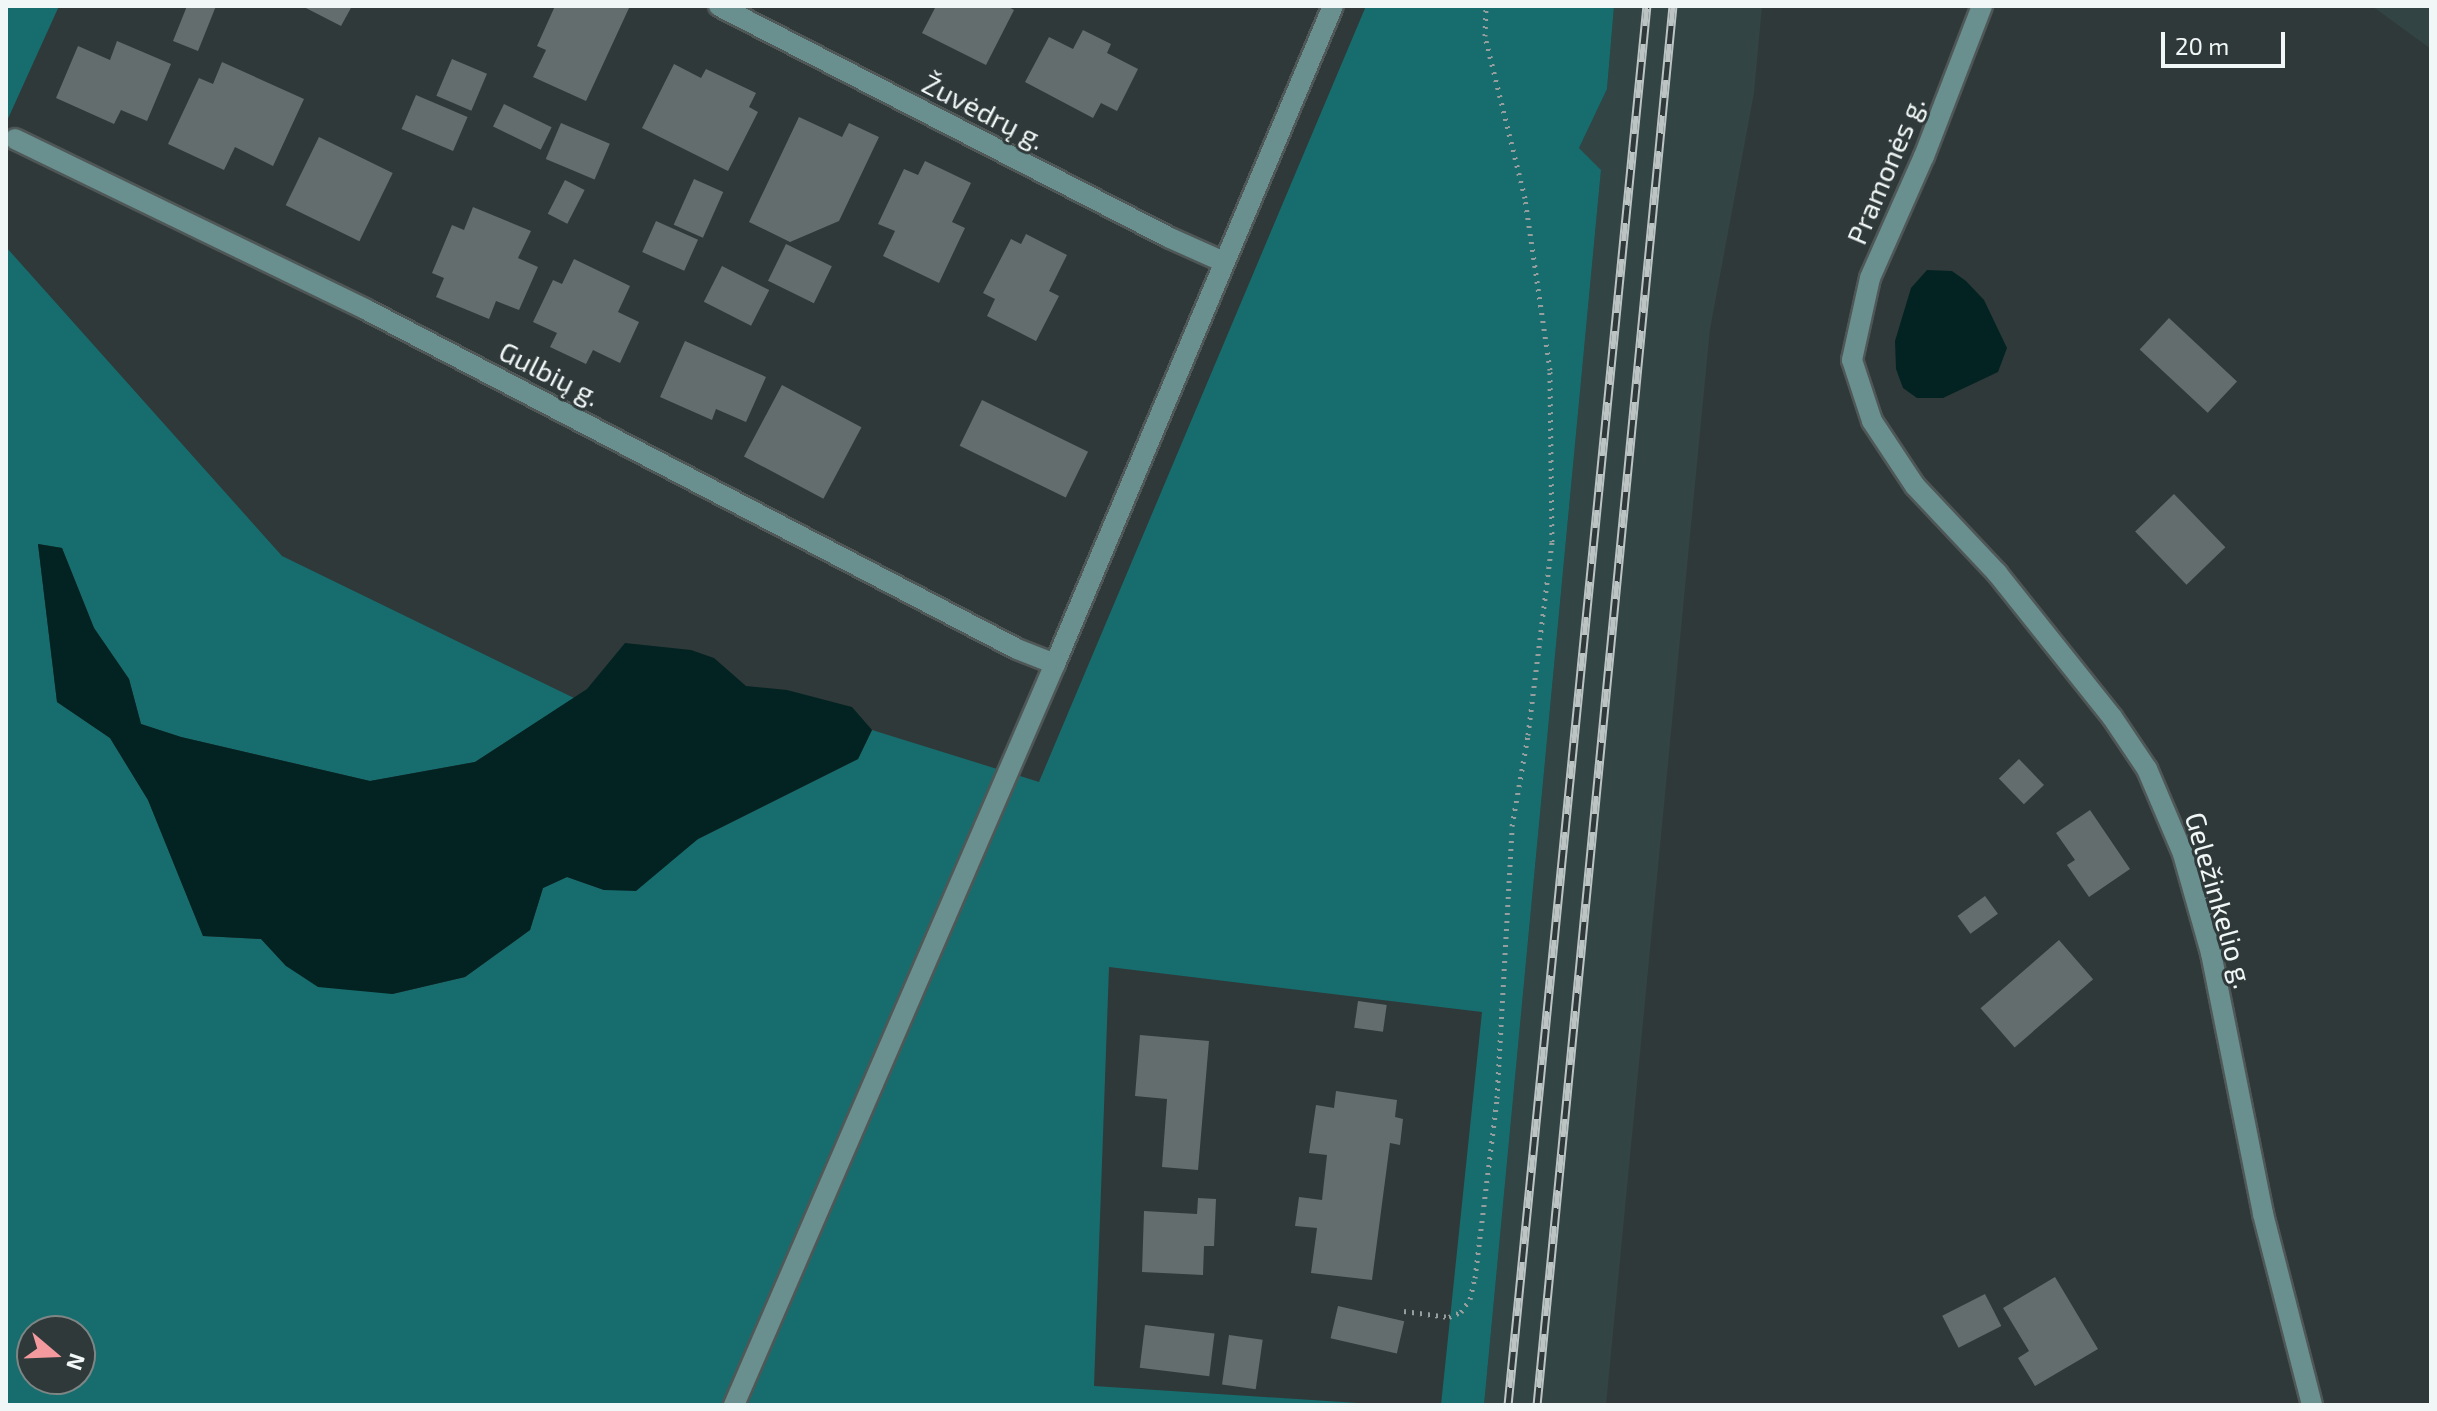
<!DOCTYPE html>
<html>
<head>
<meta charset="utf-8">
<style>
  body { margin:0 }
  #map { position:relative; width:2437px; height:1411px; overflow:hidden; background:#303939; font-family:"Exo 2",sans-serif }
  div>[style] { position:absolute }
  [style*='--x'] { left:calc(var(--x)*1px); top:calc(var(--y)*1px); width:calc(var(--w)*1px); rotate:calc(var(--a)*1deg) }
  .built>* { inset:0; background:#344 }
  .green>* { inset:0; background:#176d6e }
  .water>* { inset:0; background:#032323 }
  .building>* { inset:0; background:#636d6d; transform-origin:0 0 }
  .path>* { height:5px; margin-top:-2.5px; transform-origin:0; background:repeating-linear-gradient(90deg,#979e9e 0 2px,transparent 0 8px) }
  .roads { filter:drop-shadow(2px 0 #4f5757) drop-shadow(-2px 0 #4f5757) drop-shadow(0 2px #4f5757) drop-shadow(0 -2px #4f5757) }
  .minor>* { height:20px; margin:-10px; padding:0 10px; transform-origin:10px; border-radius:10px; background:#698f8f }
  .rail>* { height:9px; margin-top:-4.5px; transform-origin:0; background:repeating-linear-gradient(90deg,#303939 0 18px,#bcc3c3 0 36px); box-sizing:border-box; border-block:2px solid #bcc3c3 }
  span { translate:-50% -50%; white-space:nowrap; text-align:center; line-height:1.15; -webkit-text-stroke:6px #303939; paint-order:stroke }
  .street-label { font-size:28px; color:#f1f6f6 }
  .frame { position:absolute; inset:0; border:8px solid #f1f6f6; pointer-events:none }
  .north { position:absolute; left:16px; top:1315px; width:80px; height:80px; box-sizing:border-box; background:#303939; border:2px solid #7d8585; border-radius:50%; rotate:109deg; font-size:22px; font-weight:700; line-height:32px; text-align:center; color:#f1f6f6 }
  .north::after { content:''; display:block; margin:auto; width:28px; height:36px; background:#f49a9f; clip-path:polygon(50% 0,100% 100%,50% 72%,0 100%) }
  .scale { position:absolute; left:2161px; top:32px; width:124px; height:36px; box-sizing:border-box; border:4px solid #f1f6f6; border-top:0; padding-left:10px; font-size:24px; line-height:28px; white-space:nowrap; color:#f1f6f6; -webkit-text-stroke:6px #303939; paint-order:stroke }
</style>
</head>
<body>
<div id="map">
  <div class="built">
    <div style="clip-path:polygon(1614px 6px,1762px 6px,1754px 93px,1710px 329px,1606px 1405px,1484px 1405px,1601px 170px,1579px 148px,1607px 89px)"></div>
    <div style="clip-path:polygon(2372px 6px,2431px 6px,2431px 49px)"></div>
  </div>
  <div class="green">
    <div style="clip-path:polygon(6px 6px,59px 6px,6px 123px)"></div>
    <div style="clip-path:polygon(evenodd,1366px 6px,1614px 6px,1607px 89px,1579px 148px,1601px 170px,1484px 1405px,1441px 1405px,1482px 1012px,1109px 967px,1094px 1386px,1388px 1405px,6px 1405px,6px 247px,282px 556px,574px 698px,475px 762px,370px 781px,181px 737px,141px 724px,129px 679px,94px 628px,62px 548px,38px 544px,57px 702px,110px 738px,148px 800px,203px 936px,261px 939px,286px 966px,393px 994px,465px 977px,530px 930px,543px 888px,567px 877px,604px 890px,674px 857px,698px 839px,858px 759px,872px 730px,1039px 782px,1366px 6px,32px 1331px,80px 1331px,80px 1379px,32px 1379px,32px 1331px)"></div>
  </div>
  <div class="water">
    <div style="clip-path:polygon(1927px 270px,1952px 271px,1966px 281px,1984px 300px,2007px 348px,1998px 372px,1943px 398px,1917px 398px,1903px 388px,1896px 369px,1895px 341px,1911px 288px)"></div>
    <div style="clip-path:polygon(38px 544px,62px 548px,94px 628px,129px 679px,141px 724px,181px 737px,370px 781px,475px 762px,587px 689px,625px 643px,691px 650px,714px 658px,746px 686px,787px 690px,852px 707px,872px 730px,858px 759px,698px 839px,636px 891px,604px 890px,567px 877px,543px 888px,530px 930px,465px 977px,392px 994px,318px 987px,286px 966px,261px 939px,203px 936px,148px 800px,110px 738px,57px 702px)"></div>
  </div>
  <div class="building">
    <div style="clip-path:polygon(187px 6px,216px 6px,198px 51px,173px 41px)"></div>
    <div style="clip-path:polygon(302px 6px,352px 6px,341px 26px)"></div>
    <div style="clip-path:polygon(555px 6px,629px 8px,586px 101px,533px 77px,546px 50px,537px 46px)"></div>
    <div style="clip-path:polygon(936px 6px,1007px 6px,1014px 10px,986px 65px,922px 33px)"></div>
    <div style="clip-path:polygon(1083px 30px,1111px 44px,1107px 53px,1138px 69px,1117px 111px,1101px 103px,1093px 118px,1025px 82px,1049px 37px,1073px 49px)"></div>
    <div style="clip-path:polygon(117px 41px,171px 64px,147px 121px,121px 110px,114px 124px,56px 98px,78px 46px,110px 60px)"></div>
    <div style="left:452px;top:59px;width:38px;height:40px;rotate:23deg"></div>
    <div style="clip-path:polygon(222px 62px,304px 99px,273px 166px,235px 147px,224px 170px,168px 144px,199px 78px,213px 84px)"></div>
    <div style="clip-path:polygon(674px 64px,701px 78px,706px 69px,756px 93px,749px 107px,758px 112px,728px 171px,642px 128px)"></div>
    <div style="left:416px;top:95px;width:56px;height:37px;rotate:23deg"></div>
    <div style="left:504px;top:104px;width:53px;height:25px;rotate:26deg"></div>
    <div style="clip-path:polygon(799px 117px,842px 137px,849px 123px,879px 137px,839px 221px,790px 242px,749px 222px)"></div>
    <div style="left:561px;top:123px;width:53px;height:39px;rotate:23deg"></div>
    <div style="left:319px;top:137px;width:82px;height:76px;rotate:26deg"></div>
    <div style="clip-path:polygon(925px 161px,971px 183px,952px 222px,965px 228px,939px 283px,883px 256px,895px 231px,878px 224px,904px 169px,918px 175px)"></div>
    <div style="left:694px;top:179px;width:32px;height:50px;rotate:24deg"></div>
    <div style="left:565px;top:180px;width:22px;height:38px;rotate:27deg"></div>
    <div style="clip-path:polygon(473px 207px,531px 231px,518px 258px,538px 267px,519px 310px,496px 301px,489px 319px,436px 297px,444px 278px,432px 273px,452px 225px,464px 230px)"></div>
    <div style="left:656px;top:221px;width:46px;height:34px;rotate:24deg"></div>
    <div style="clip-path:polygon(1026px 234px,1067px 255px,1049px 291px,1059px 296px,1036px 341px,987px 316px,995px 299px,983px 293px,1011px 239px,1021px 244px)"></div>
    <div style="left:786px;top:244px;width:51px;height:41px;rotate:26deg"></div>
    <div style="clip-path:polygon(574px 259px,630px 286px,618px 312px,639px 322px,620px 363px,593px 350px,586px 364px,550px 347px,557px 333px,533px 322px,553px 280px,562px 284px)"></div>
    <div style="left:722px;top:266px;width:53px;height:40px;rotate:27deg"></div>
    <div style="left:2169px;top:318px;width:93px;height:43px;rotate:43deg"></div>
    <div style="clip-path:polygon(685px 341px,766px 377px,746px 422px,716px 409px,712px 420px,660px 397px)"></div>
    <div style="left:782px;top:385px;width:90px;height:81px;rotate:28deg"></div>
    <div style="left:982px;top:400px;width:118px;height:51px;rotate:26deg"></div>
    <div style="left:2174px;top:494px;width:74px;height:54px;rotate:46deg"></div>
    <div style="left:2019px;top:759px;width:36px;height:28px;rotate:46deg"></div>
    <div style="clip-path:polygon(2090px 810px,2130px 869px,2089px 897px,2067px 865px,2075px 860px,2056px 833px)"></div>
    <div style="left:1985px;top:896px;width:22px;height:34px;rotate:54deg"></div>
    <div style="left:2059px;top:940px;width:52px;height:104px;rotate:49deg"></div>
    <div style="left:1358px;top:1001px;width:29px;height:27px;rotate:8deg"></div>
    <div style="clip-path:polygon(1140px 1035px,1209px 1041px,1198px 1170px,1162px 1167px,1167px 1099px,1135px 1096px)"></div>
    <div style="clip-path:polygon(1336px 1091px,1397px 1100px,1395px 1117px,1403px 1119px,1400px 1145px,1390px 1143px,1372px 1280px,1311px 1273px,1317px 1228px,1295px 1226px,1299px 1197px,1322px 1200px,1327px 1155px,1309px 1153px,1316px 1105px,1334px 1108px)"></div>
    <div style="clip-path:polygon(1198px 1198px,1216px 1199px,1214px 1246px,1204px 1246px,1203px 1275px,1142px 1272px,1144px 1211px,1197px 1214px)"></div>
    <div style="clip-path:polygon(2055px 1277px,2098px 1349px,2035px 1386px,2018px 1358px,2029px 1351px,2003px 1308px)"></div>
    <div style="left:1985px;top:1294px;width:36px;height:48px;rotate:63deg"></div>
    <div style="left:1338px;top:1306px;width:68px;height:33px;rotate:13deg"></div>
    <div style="left:1145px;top:1325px;width:70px;height:43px;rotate:7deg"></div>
    <div style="left:1229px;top:1335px;width:34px;height:50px;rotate:8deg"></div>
  </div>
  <div class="path">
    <div style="--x:1404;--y:1311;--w:45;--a:7.6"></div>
    <div style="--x:1449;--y:1317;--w:13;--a:-23"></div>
    <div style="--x:1461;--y:1312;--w:16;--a:-55"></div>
    <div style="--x:1470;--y:1299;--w:22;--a:-77"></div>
    <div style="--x:1475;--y:1278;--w:181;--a:-83"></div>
    <div style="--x:1497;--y:1098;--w:272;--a:-86.8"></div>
    <div style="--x:1512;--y:826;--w:92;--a:-80"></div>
    <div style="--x:1528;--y:735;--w:194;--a:-82.9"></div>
    <div style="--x:1552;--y:542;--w:172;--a:-90.7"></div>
    <div style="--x:1550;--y:370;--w:174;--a:-98.3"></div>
    <div style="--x:1525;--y:198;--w:167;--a:-103.9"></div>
    <div style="--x:1485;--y:36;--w:30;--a:-88"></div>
  </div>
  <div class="roads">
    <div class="minor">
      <div style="--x:719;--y:6;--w:507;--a:27.22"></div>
      <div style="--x:1170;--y:238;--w:59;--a:24"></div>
      <div style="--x:1982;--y:6;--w:161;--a:111.1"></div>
      <div style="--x:1924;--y:156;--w:133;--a:113.9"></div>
      <div style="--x:1870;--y:278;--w:84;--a:102.4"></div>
      <div style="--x:1852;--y:360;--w:64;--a:71.8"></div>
      <div style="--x:1872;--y:421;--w:78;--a:56.5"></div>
      <div style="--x:1915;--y:486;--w:120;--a:46.7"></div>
      <div style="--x:1997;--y:573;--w:184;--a:51.4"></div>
      <div style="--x:2112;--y:717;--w:63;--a:56.1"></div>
      <div style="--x:2147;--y:769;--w:92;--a:67"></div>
      <div style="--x:2183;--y:854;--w:103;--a:74.2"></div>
      <div style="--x:2211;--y:953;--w:266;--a:78.7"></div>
      <div style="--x:2263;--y:1214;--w:197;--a:75.6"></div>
      <div style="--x:15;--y:139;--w:389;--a:25.9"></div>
      <div style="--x:365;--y:309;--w:735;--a:27.54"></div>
      <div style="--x:1017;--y:649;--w:41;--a:21.5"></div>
      <div style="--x:734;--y:1405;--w:808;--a:-66.58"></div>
      <div style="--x:1055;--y:664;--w:714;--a:-67.1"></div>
    </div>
  </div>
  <div class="rail">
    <div style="--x:1508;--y:1405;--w:1406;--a:-84.33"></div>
    <div style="--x:1537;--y:1405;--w:1406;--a:-84.45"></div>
  </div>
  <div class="street-label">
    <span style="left:984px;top:111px;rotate:27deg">Žuvėdrų g.</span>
    <span style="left:1885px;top:170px;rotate:-67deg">Pramonės g.</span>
    <span style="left:550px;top:373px;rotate:27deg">Gulbių g.</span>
    <span style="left:2220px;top:900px;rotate:74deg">Geležinkelio g.</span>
  </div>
  <div class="frame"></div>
  <div class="north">N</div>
  <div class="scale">20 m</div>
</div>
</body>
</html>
